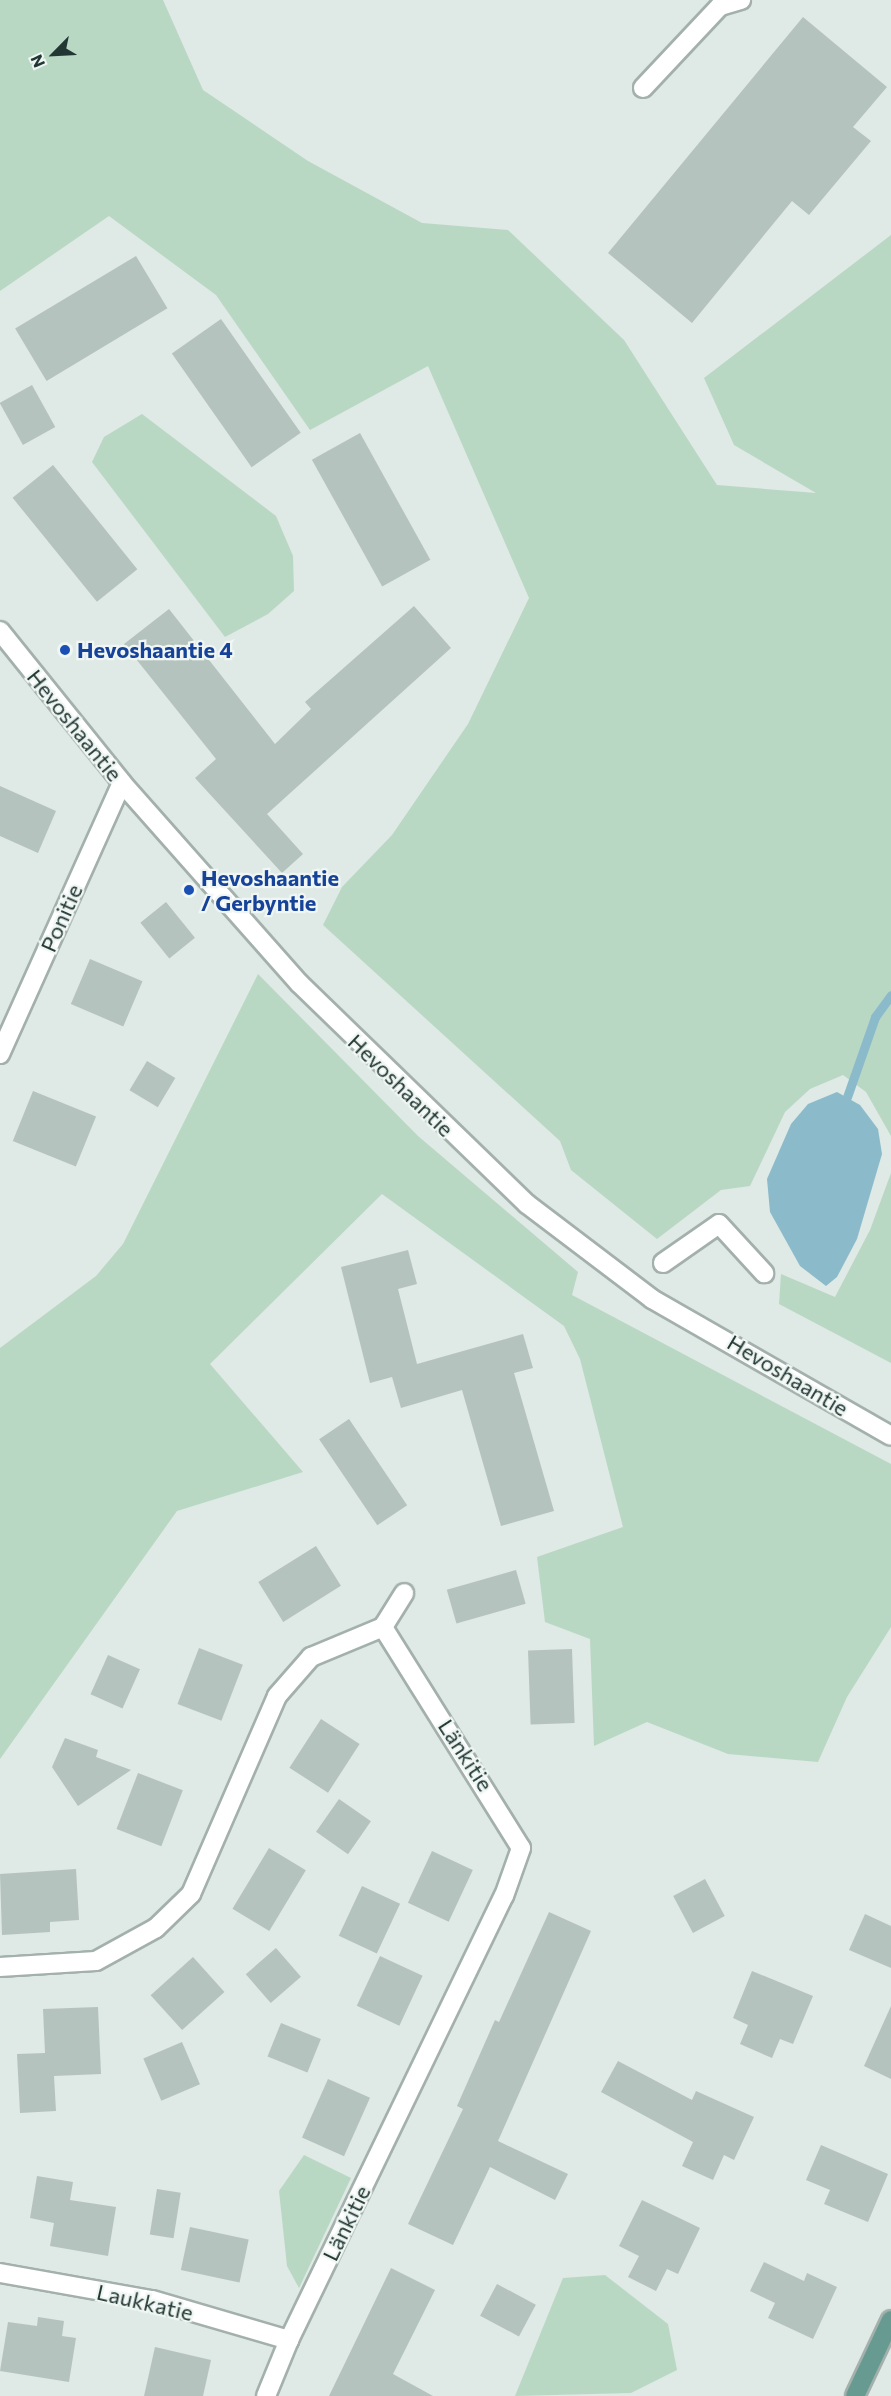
<!DOCTYPE html>
<html>
<head>
<meta charset="utf-8">
<style>
  body { margin:0 }
  #map { position:relative; width:891px; height:2396px; overflow:hidden; background:#dfe9e5; font-family:Commissioner,sans-serif }
  div>[style] { position:absolute }
  [style*='--x'] { left:calc(var(--x)*1px); top:calc(var(--y)*1px); width:calc(var(--w)*1px); rotate:calc(var(--a)*1deg) }
  .green>* { inset:0; background:#b9d8c4 }
  .water>* { inset:0; background:#8bbbca }
  .stream>* { height:9px; margin:-4.5px; padding:0 4.5px; transform-origin:4.5px; border-radius:4.5px; background:#8bbbca }
  .building>* { inset:0; background:#b5c3be; transform-origin:0 0 }
  .roads { filter:drop-shadow(2px 0 #a3b0ac) drop-shadow(-2px 0 #a3b0ac) drop-shadow(0 2px #a3b0ac) drop-shadow(0 -2px #a3b0ac) }
  .minor>* { height:18px; margin:-9px; padding:0 9px; transform-origin:9px; border-radius:9px; background:#fff }
  .major>* { height:18px; margin:-9px; padding:0 9px; transform-origin:9px; border-radius:9px; background:#679b92 }
  .dots>* { width:16px; height:16px; translate:-50% -50%; box-sizing:border-box; border:3px solid #eff6f3; border-radius:50% }
  span { translate:-50% -50%; white-space:nowrap; text-align:center; line-height:1.15; -webkit-text-stroke:4.5px #eff6f3; paint-order:stroke }
  .transit-label { font-size:22px; color:#164399; font-weight:700 }
  .left { translate:0 -50%; text-align:left }
  .street-label { font-size:22px; color:#223733 }
  .north { position:absolute; left:24px; top:24px; width:60px; height:60px; -webkit-text-stroke:4px #eff6f3; paint-order:stroke; rotate:246deg; font-size:16px; font-weight:700; line-height:24px; text-align:center; color:#223733 }
  .north::after { content:''; display:block; margin:auto; width:21px; height:27px; background:#223733; clip-path:polygon(50% 0,100% 100%,50% 72%,0 100%) }
</style>
</head>
<body>
<div id="map">
  <div class="green">
    <div style="clip-path:polygon(0 0,163px 0,203px 90px,308px 161px,422px 223px,508px 230px,624px 340px,717px 485px,816px 493px,734px 445px,704px 378px,891px 235px,891px 1136px,866px 1092px,843px 1075px,810px 1089px,785px 1112px,750px 1186px,721px 1190px,657px 1239px,571px 1170px,560px 1141px,323px 925px,342px 887px,392px 835px,468px 724px,529px 598px,428px 366px,310px 430px,216px 295px,109px 216px,0 291px)"></div>
    <div style="clip-path:polygon(142px 414px,276px 516px,293px 556px,294px 591px,268px 614px,225px 637px,92px 462px,104px 437px)"></div>
    <div style="clip-path:polygon(258px 974px,418px 1136px,578px 1272px,572px 1295px,891px 1464px,891px 1627px,847px 1697px,818px 1762px,728px 1754px,647px 1722px,594px 1746px,590px 1639px,545px 1622px,537px 1557px,623px 1527px,580px 1359px,564px 1326px,382px 1194px,210px 1364px,303px 1472px,177px 1511px,0 1759px,0 1348px,96px 1276px,123px 1244px)"></div>
    <div style="clip-path:polygon(891px 1173px,891px 1363px,779px 1304px,781px 1274px,835px 1297px,870px 1230px)"></div>
    <div style="clip-path:polygon(304px 2155px,351px 2178px,299px 2288px,287px 2266px,279px 2191px)"></div>
    <div style="clip-path:polygon(605px 2275px,668px 2324px,677px 2370px,631px 2393px,515px 2396px,563px 2278px)"></div>
  </div>
  <div class="water">
    <div style="clip-path:polygon(837px 1092px,860px 1105px,878px 1129px,882px 1154px,857px 1239px,837px 1277px,826px 1286px,800px 1266px,770px 1212px,767px 1179px,791px 1124px,808px 1104px)"></div>
  </div>
  <div class="stream">
    <div style="--x:847;--y:1097;--w:85;--a:-70.7"></div>
    <div style="--x:875;--y:1017;--w:27;--a:-54"></div>
  </div>
  <div class="building">
    <div style="clip-path:polygon(803px 17px,887px 87px,853px 127px,871px 141px,809px 215px,792px 201px,692px 323px,608px 253px)"></div>
    <div style="left:136px;top:256px;width:61px;height:141px;rotate:59deg"></div>
    <div style="left:221px;top:319px;width:139px;height:60px;rotate:55deg"></div>
    <div style="left:32px;top:385px;width:48px;height:37px;rotate:61deg"></div>
    <div style="left:360px;top:433px;width:145px;height:55px;rotate:61deg"></div>
    <div style="left:53px;top:465px;width:134px;height:52px;rotate:51deg"></div>
    <div style="clip-path:polygon(414px 606px,451px 648px,267px 814px,303px 854px,282px 873px,195px 778px,216px 759px,124px 644px,169px 609px,275px 744px,311px 709px,305px 702px)"></div>
    <div style="clip-path:polygon(0 786px,56px 811px,38px 853px,0 836px)"></div>
    <div style="left:166px;top:902px;width:46px;height:33px;rotate:51deg"></div>
    <div style="left:90px;top:959px;width:57px;height:49px;rotate:23deg"></div>
    <div style="left:147px;top:1061px;width:33px;height:34px;rotate:31deg"></div>
    <div style="left:33px;top:1091px;width:68px;height:54px;rotate:22deg"></div>
    <div style="clip-path:polygon(408px 1250px,417px 1284px,398px 1289px,417px 1364px,523px 1334px,533px 1368px,514px 1373px,554px 1511px,501px 1526px,462px 1390px,401px 1408px,392px 1377px,370px 1383px,341px 1267px)"></div>
    <div style="left:349px;top:1419px;width:104px;height:36px;rotate:56deg"></div>
    <div style="left:316px;top:1546px;width:47px;height:68px;rotate:58deg"></div>
    <div style="left:516px;top:1570px;width:35px;height:72px;rotate:74deg"></div>
    <div style="left:199px;top:1648px;width:47px;height:60px;rotate:21deg"></div>
    <div style="left:572px;top:1649px;width:74px;height:44px;rotate:88deg"></div>
    <div style="left:108px;top:1655px;width:35px;height:43px;rotate:24deg"></div>
    <div style="left:321px;top:1719px;width:46px;height:58px;rotate:33deg"></div>
    <div style="clip-path:polygon(65px 1738px,98px 1750px,96px 1757px,131px 1770px,78px 1806px,52px 1767px)"></div>
    <div style="left:138px;top:1773px;width:48px;height:60px;rotate:21deg"></div>
    <div style="left:339px;top:1799px;width:39px;height:40px;rotate:35deg"></div>
    <div style="left:269px;top:1848px;width:43px;height:71px;rotate:31deg"></div>
    <div style="left:432px;top:1851px;width:45px;height:57px;rotate:25deg"></div>
    <div style="clip-path:polygon(76px 1869px,79px 1920px,50px 1922px,50px 1932px,2px 1935px,0 1874px)"></div>
    <div style="left:705px;top:1879px;width:42px;height:36px;rotate:62deg"></div>
    <div style="left:362px;top:1886px;width:42px;height:55px;rotate:25deg"></div>
    <div style="clip-path:polygon(549px 1912px,591px 1931px,498px 2141px,568px 2174px,555px 2200px,490px 2167px,453px 2245px,408px 2224px,463px 2109px,457px 2106px,495px 2020px,499px 2022px)"></div>
    <div style="clip-path:polygon(865px 1914px,891px 1926px,891px 1968px,849px 1950px)"></div>
    <div style="left:276px;top:1948px;width:38px;height:40px;rotate:49deg"></div>
    <div style="left:380px;top:1956px;width:47px;height:55px;rotate:25deg"></div>
    <div style="left:193px;top:1957px;width:47px;height:57px;rotate:48deg"></div>
    <div style="clip-path:polygon(752px 1971px,813px 1996px,793px 2044px,780px 2039px,772px 2058px,740px 2044px,748px 2025px,733px 2018px)"></div>
    <div style="clip-path:polygon(891px 2006px,891px 2079px,864px 2066px)"></div>
    <div style="clip-path:polygon(98px 2007px,101px 2074px,54px 2076px,56px 2111px,20px 2113px,17px 2054px,45px 2053px,43px 2009px)"></div>
    <div style="left:281px;top:2023px;width:43px;height:36px;rotate:22deg"></div>
    <div style="left:182px;top:2042px;width:46px;height:42px;rotate:67deg"></div>
    <div style="clip-path:polygon(618px 2061px,692px 2100px,696px 2091px,754px 2117px,734px 2160px,724px 2155px,713px 2180px,682px 2166px,693px 2142px,601px 2092px)"></div>
    <div style="left:328px;top:2079px;width:46px;height:64px;rotate:24deg"></div>
    <div style="clip-path:polygon(821px 2145px,888px 2174px,868px 2222px,824px 2204px,830px 2190px,806px 2180px)"></div>
    <div style="clip-path:polygon(37px 2176px,73px 2182px,70px 2200px,116px 2207px,108px 2256px,50px 2246px,54px 2223px,30px 2218px)"></div>
    <div style="left:157px;top:2189px;width:24px;height:46px;rotate:9deg"></div>
    <div style="clip-path:polygon(642px 2200px,700px 2228px,678px 2274px,667px 2269px,656px 2291px,628px 2277px,639px 2256px,619px 2246px)"></div>
    <div style="left:190px;top:2227px;width:60px;height:44px;rotate:12deg"></div>
    <div style="clip-path:polygon(764px 2262px,804px 2281px,807px 2273px,837px 2287px,813px 2339px,768px 2318px,775px 2303px,750px 2291px)"></div>
    <div style="clip-path:polygon(391px 2268px,435px 2290px,393px 2374px,433px 2396px,329px 2396px)"></div>
    <div style="left:497px;top:2284px;width:44px;height:36px;rotate:28deg"></div>
    <div style="clip-path:polygon(38px 2317px,64px 2321px,62px 2336px,76px 2338px,69px 2382px,0 2371px,8px 2322px,37px 2326px)"></div>
    <div style="clip-path:polygon(155px 2347px,211px 2360px,203px 2396px,144px 2396px)"></div>
  </div>
  <div class="roads">
    <div class="minor">
      <div style="--x:643;--y:88;--w:112;--a:-46.8"></div>
      <div style="--x:720;--y:6;--w:22;--a:-16"></div>
      <div style="--x:0;--y:631;--w:195;--a:51.2"></div>
      <div style="--x:122;--y:783;--w:268;--a:48.5"></div>
      <div style="--x:300;--y:984;--w:316;--a:44.1"></div>
      <div style="--x:527;--y:1204;--w:157;--a:37.2"></div>
      <div style="--x:652;--y:1299;--w:275;--a:29.8"></div>
      <div style="--x:0;--y:1054;--w:297;--a:-65.8"></div>
      <div style="--x:663;--y:1263;--w:68;--a:-34.9"></div>
      <div style="--x:719;--y:1224;--w:67;--a:47.4"></div>
      <div style="--x:383;--y:1627;--w:40;--a:-58"></div>
      <div style="--x:0;--y:1967;--w:96;--a:-3.6"></div>
      <div style="--x:96;--y:1961;--w:68;--a:-28.8"></div>
      <div style="--x:156;--y:1928;--w:49;--a:-44.2"></div>
      <div style="--x:191;--y:1894;--w:216;--a:-66.5"></div>
      <div style="--x:277;--y:1696;--w:52;--a:-48.9"></div>
      <div style="--x:311;--y:1657;--w:78;--a:-22.6"></div>
      <div style="--x:0;--y:2273;--w:154;--a:10.1"></div>
      <div style="--x:152;--y:2300;--w:143;--a:16.3"></div>
      <div style="--x:266;--y:2396;--w:61;--a:-67.7"></div>
      <div style="--x:289;--y:2340;--w:493;--a:-64.2"></div>
      <div style="--x:504;--y:1896;--w:51;--a:-70.5"></div>
      <div style="--x:521;--y:1848;--w:261;--a:-122"></div>
    </div>
    <div class="major">
      <div style="--x:855;--y:2396;--w:84;--a:-64.7"></div>
    </div>
  </div>
  <div class="dots">
    <div style="left:65px;top:650px;background:#1a4fb4"></div>
    <div style="left:189px;top:890px;background:#1a4fb4"></div>
  </div>
  <div class="transit-label">
    <span class="left" style="left:77px;top:650px">Hevoshaantie 4</span>
    <span class="left" style="left:201px;top:890px">Hevoshaantie<br>/ Gerbyntie</span>
  </div>
  <div class="street-label">
    <span style="left:75px;top:725px;rotate:51deg">Hevoshaantie</span>
    <span style="left:61px;top:918px;rotate:-66deg">Ponitie</span>
    <span style="left:401px;top:1085px;rotate:44deg">Hevoshaantie</span>
    <span style="left:788px;top:1375px;rotate:31deg">Hevoshaantie</span>
    <span style="left:466px;top:1755px;rotate:57deg">Länkitie</span>
    <span style="left:346px;top:2223px;rotate:-64deg">Länkitie</span>
    <span style="left:145px;top:2302px;rotate:13deg">Laukkatie</span>
  </div>
  <div class="north">N</div>
</div>
</body>
</html>
